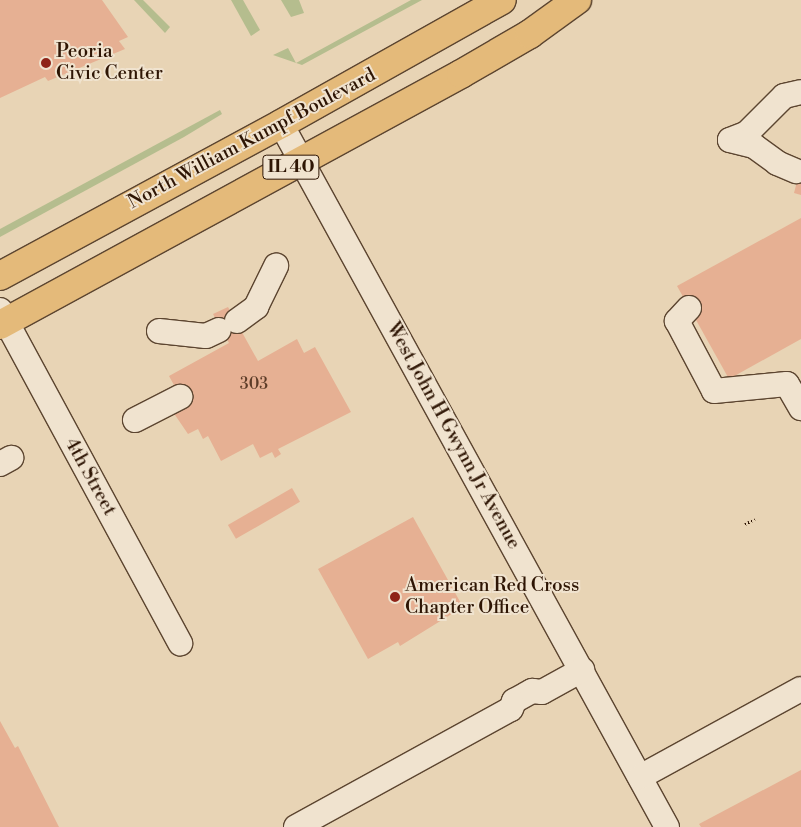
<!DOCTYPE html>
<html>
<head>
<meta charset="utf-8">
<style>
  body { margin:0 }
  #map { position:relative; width:801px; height:827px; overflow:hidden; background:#e8d4b5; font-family:"Libre Bodoni",serif }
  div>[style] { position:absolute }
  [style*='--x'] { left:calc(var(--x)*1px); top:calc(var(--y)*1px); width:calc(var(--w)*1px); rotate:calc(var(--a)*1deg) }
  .green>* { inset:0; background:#b5bd8e }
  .building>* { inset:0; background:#e6b093; transform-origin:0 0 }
  .path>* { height:3px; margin-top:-1.5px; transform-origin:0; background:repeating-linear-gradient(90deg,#2e1504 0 1px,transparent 0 3.5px) }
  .roads { filter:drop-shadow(1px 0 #5c4530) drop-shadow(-1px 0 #5c4530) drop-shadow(0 1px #5c4530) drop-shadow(0 -1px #5c4530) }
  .minor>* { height:24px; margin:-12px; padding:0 12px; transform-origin:12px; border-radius:12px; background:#f0e3cf }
  .major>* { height:28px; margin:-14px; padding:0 14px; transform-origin:14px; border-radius:14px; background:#e4ba7a }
  .dots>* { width:14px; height:14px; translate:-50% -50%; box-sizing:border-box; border:2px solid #f0e3cf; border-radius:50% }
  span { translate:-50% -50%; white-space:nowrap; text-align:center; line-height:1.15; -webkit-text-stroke:4px #f0e3cf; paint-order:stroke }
  .number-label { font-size:16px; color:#5c3c28 }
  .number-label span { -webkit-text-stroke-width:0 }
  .shield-label span { padding:1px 4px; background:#f0e3cf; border:1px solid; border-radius:4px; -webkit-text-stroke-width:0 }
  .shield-label { font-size:18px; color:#2e1504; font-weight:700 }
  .poi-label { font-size:19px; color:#2e1504 }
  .left { translate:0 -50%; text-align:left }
  .street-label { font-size:19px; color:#2e1504 }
</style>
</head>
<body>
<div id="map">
  <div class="green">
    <div style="clip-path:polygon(134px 0,143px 0,170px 27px,165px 33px)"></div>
    <div style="clip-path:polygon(231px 0,243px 0,260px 30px,251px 36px)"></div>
    <div style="clip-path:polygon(281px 0,299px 0,304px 13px,291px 17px)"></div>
    <div style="clip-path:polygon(411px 0,422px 0,302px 65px,273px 55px,288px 48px,296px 63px)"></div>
    <div style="clip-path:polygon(220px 110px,222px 114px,184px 137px,0 237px,0 229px)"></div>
  </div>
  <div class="building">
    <div style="clip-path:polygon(0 0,102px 0,128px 37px,119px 41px,125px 49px,48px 81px,45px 77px,0 98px)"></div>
    <div style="clip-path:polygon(800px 170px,801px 170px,801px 195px,794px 193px)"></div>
    <div style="clip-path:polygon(801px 218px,801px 339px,729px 379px,677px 286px)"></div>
    <div style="clip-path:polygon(228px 307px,258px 361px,297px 339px,304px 353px,315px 347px,351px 412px,278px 449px,281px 454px,275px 458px,272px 452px,260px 458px,253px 444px,221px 461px,208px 436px,203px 439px,198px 429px,188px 434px,173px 412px,185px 405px,169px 376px,229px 343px,213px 314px)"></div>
    <div style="left:292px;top:488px;width:16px;height:74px;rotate:60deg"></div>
    <div style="clip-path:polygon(413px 517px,463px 607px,400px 646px,398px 642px,368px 659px,318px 569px)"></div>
    <div style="clip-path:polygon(0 721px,15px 748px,18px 746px,59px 827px,0 827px)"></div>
    <div style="clip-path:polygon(801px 770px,801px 827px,701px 827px,699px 824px)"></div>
  </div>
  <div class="path">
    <div style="--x:745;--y:524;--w:11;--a:-27"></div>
  </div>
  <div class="roads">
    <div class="minor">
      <div style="--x:281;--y:124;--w:802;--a:61.23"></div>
      <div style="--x:730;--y:140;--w:18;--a:-22"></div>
      <div style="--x:747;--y:133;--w:52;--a:-45"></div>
      <div style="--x:784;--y:96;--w:17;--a:-13"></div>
      <div style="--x:730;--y:140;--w:25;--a:14"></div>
      <div style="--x:754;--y:146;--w:29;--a:36"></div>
      <div style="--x:777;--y:163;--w:21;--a:23"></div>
      <div style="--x:689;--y:308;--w:18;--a:133"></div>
      <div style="--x:677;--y:321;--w:79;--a:62.1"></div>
      <div style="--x:714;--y:391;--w:73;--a:-5.5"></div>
      <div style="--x:787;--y:384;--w:28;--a:60"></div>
      <div style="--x:0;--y:310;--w:379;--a:61.6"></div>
      <div style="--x:237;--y:321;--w:24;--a:-36"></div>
      <div style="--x:256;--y:307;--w:46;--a:-64"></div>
      <div style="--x:159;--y:331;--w:47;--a:6.1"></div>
      <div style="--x:206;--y:336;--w:14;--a:-25"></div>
      <div style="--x:135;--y:420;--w:51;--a:-27.1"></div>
      <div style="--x:0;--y:464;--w:13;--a:-29"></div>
      <div style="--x:640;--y:777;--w:183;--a:-28.7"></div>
      <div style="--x:296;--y:827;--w:245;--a:-28.8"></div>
      <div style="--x:511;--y:709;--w:9;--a:-69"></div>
      <div style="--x:514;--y:701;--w:21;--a:-29"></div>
      <div style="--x:532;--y:691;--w:10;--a:6"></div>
      <div style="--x:542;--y:692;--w:46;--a:-28.8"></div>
    </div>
    <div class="major">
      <div style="--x:0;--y:276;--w:319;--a:-28.4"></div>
      <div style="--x:281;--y:124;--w:253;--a:-29.3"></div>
      <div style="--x:0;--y:325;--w:525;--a:-28.57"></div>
      <div style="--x:461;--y:74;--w:80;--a:-30.1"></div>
      <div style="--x:530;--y:34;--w:58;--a:-35.9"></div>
    </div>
  </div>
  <div class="dots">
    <div style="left:46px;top:63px;background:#8f2418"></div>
    <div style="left:395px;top:597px;background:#8f2418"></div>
  </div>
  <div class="number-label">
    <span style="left:254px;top:384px">303</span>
  </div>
  <div class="shield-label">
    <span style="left:291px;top:167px">IL 40</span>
  </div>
  <div class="poi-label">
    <span class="left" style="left:56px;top:63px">Peoria<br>Civic Center</span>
    <span class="left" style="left:405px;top:597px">American Red Cross<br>Chapter Office</span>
  </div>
  <div class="street-label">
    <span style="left:252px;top:139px;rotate:-28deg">North William Kumpf Boulevard</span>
    <span style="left:453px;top:436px;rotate:61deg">West John H Gwynn Jr Avenue</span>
    <span style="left:90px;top:477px;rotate:61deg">4th Street</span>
  </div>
</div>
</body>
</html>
